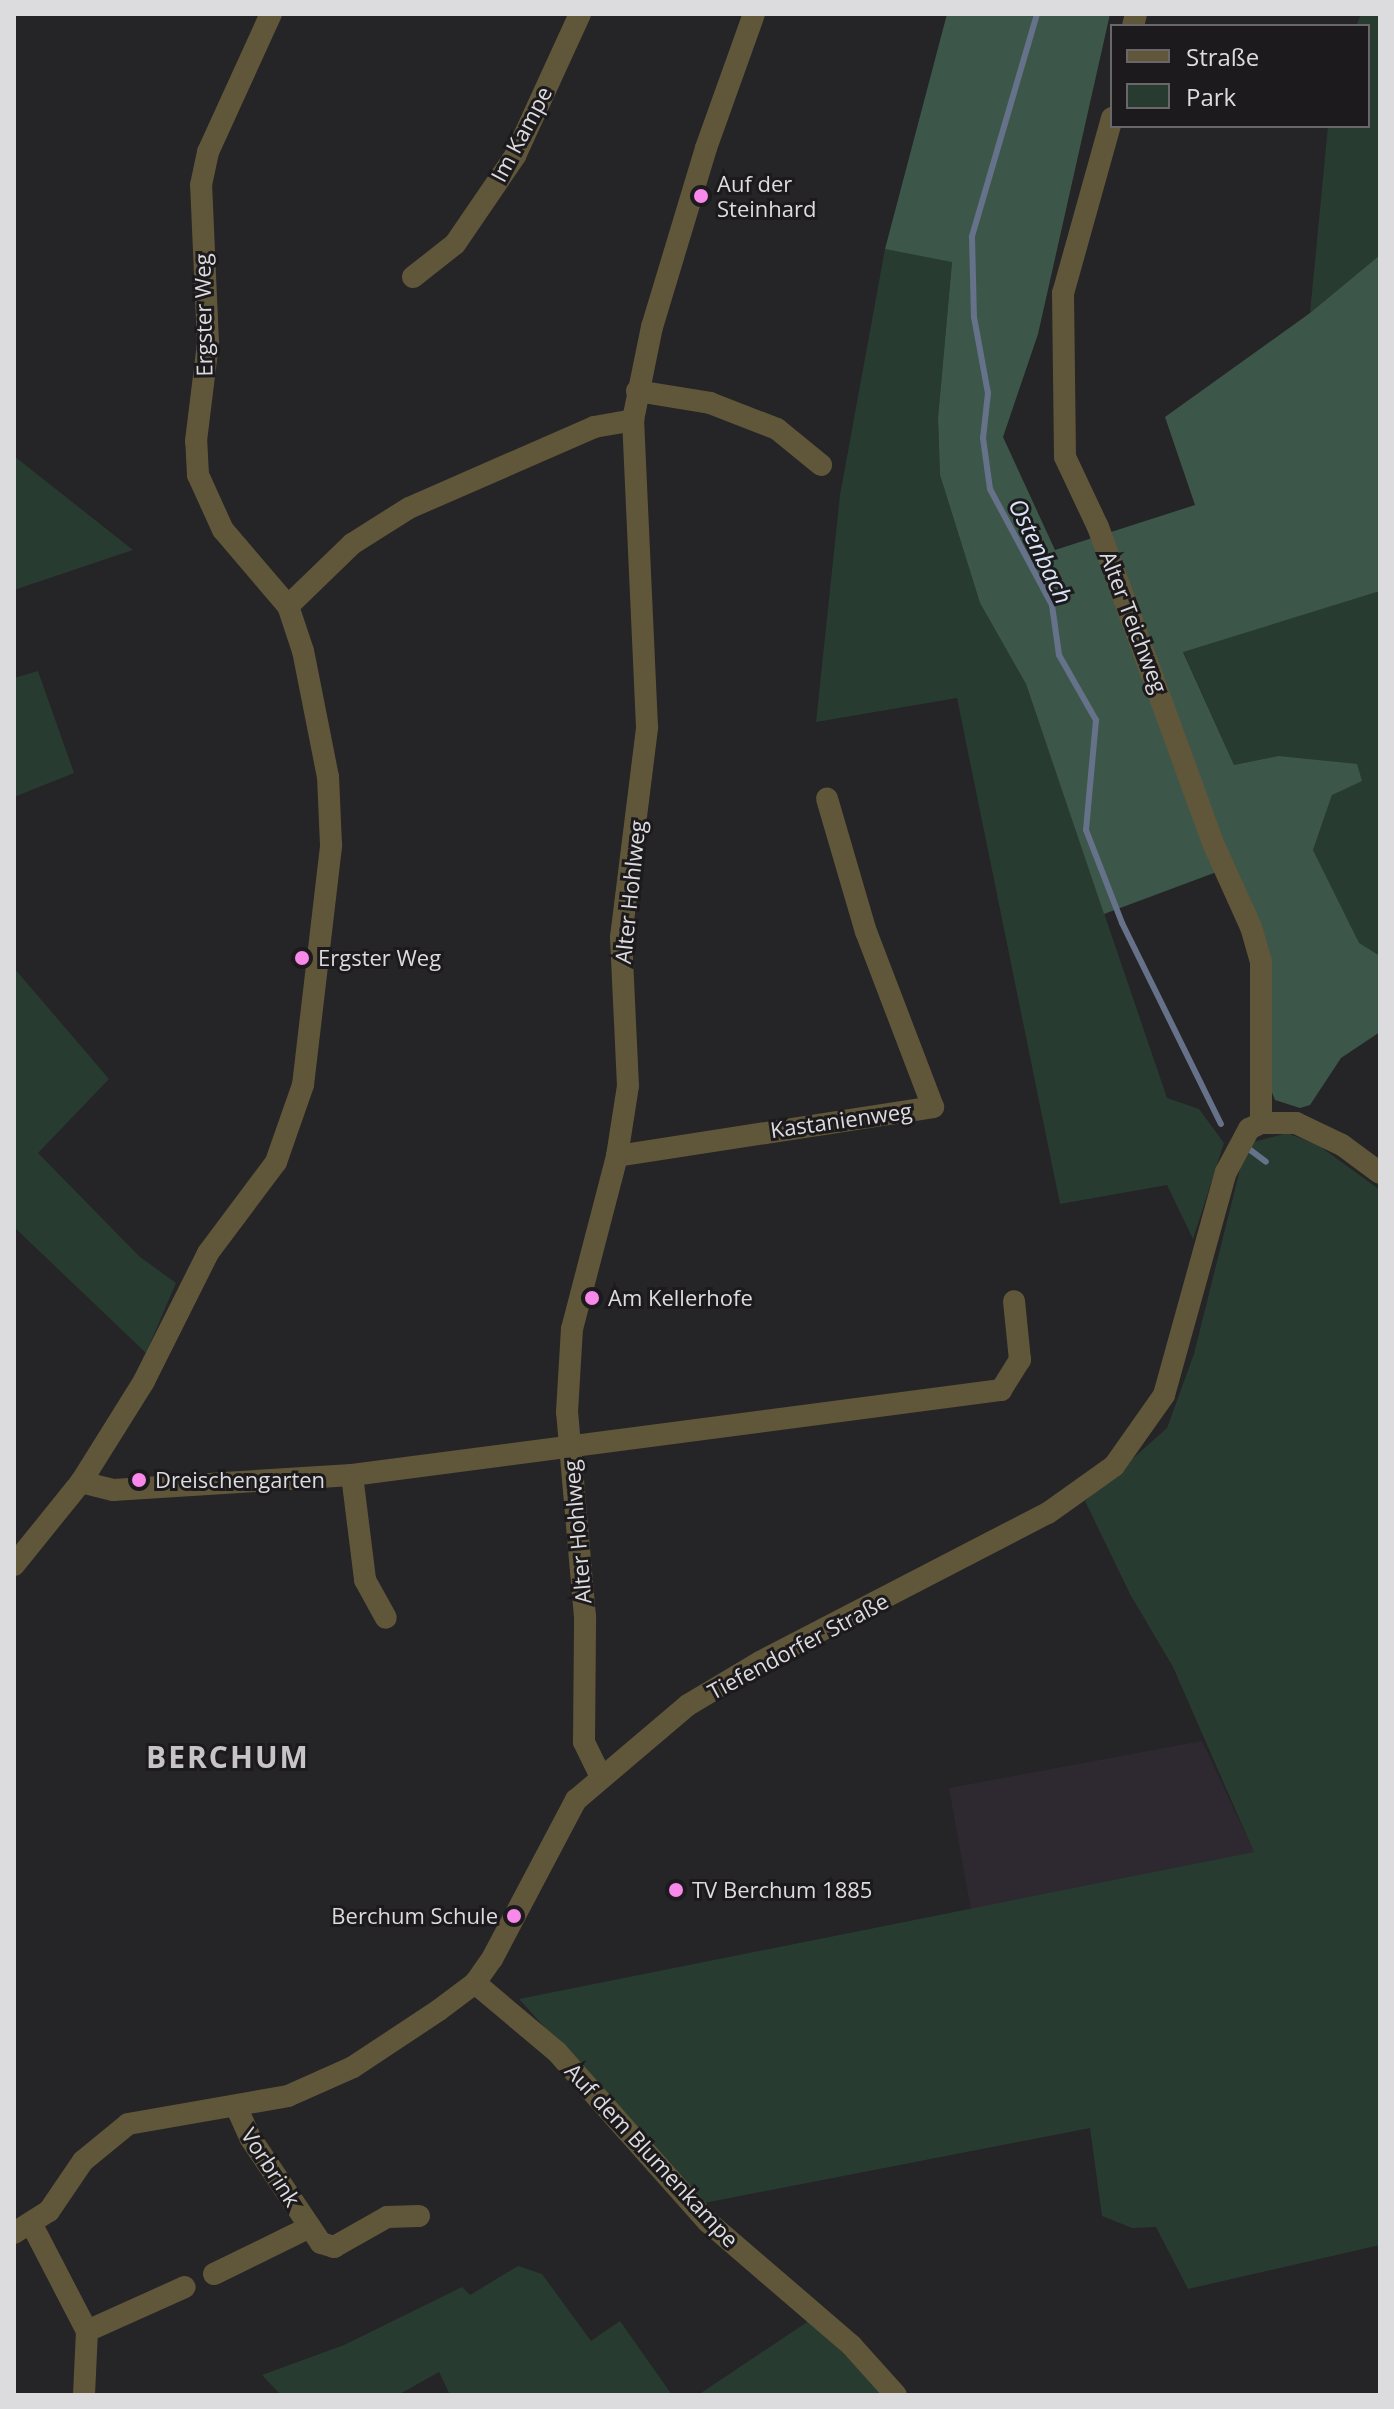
<!DOCTYPE html>
<html>
<head>
<meta charset="utf-8">
<style>
  body { margin:0 }
  #map { position:relative; width:1394px; height:2409px; overflow:hidden; background:#252426; font-family:"Open Sans",sans-serif }
  div>[style] { position:absolute }
  [style*='--x'] { left:calc(var(--x)*1px); top:calc(var(--y)*1px); width:calc(var(--w)*1px); rotate:calc(var(--a)*1deg) }
  .built>* { inset:0; background:#2e2931 }
  .green>* { inset:0; background:#283b31 }
  .forest>* { inset:0; background:#3c5749 }
  .stream>* { height:6px; margin:-3px; padding:0 3px; transform-origin:3px; border-radius:3px; background:#65728a }
  .minor>* { height:22px; margin:-11px; padding:0 11px; transform-origin:11px; border-radius:11px; background:#605639 }
  .dots>* { width:22px; height:22px; translate:-50% -50%; box-sizing:border-box; border:4px solid #1c1a1d; border-radius:50% }
  span { translate:-50% -50%; white-space:nowrap; text-align:center; line-height:1.15; -webkit-text-stroke:6px #1c1a1d; paint-order:stroke }
  .street-label { font-size:22px; color:#dcdbdd }
  .poi-label { font-size:22px; color:#dcdbdd }
  .left { translate:0 -50%; text-align:left }
  .right { translate:-100% -50%; text-align:right }
  .water-label { font-size:24px; color:#d9e4f7; font-style:italic }
  .district-label { font-size:30px; color:#c6c4c7; font-weight:700; letter-spacing:2px }
  .frame { position:absolute; inset:0; border:16px solid #dcdbdd; pointer-events:none }
  .legend { position:absolute; left:1110px; top:24px; width:260px; height:104px; box-sizing:border-box; background:#1c1a1d; border:2px solid #69676a; margin:0; padding:10px 14px; list-style:none; font-size:24px; color:#dcdbdd }
  .legend li { display:flex; align-items:center; gap:16px; height:40px }
  .legend b { width:40px; border:2px solid #69676a }
</style>
</head>
<body>
<div id="map">
  <div class="built">
    <div style="clip-path:polygon(1202px 1741px,1254px 1852px,971px 1910px,949px 1788px)"></div>
  </div>
  <div class="green">
    <div style="clip-path:polygon(1361px 14px,1380px 14px,1380px 255px,1310px 313px,1328px 126px,1368px 126px,1368px 26px,1356px 26px)"></div>
    <div style="clip-path:polygon(885px 249px,952px 261px,938px 418px,940px 475px,980px 603px,1026px 684px,1167px 1098px,1199px 1109px,1224px 1143px,1193px 1239px,1167px 1185px,1060px 1204px,957px 698px,816px 722px,840px 495px)"></div>
    <div style="clip-path:polygon(14px 456px,133px 550px,14px 590px)"></div>
    <div style="clip-path:polygon(1380px 591px,1380px 956px,1359px 944px,1313px 850px,1332px 795px,1278px 756px,1234px 765px,1183px 651px)"></div>
    <div style="clip-path:polygon(38px 671px,74px 773px,14px 797px,14px 678px)"></div>
    <div style="clip-path:polygon(14px 968px,109px 1079px,38px 1153px,140px 1257px,176px 1283px,146px 1353px,14px 1227px)"></div>
    <div style="clip-path:polygon(1287px 1133px,1318px 1145px,1380px 1190px,1380px 2245px,1188px 2289px,1156px 2227px,1132px 2228px,1102px 2216px,1090px 2128px,704px 2203px,519px 1999px,1254px 1852px,1173px 1667px,1130px 1594px,1085px 1501px,1167px 1428px,1194px 1354px,1243px 1157px,1254px 1142px)"></div>
    <div style="clip-path:polygon(518px 2266px,542px 2274px,591px 2341px,620px 2321px,672px 2395px,450px 2395px,439px 2372px,398px 2395px,281px 2395px,262px 2375px,344px 2345px,462px 2287px,470px 2295px)"></div>
    <div style="clip-path:polygon(819px 2314px,904px 2395px,698px 2395px)"></div>
  </div>
  <div class="forest">
    <div style="clip-path:polygon(947px 14px,1110px 14px,1038px 334px,1003px 437px,1055px 550px,1195px 505px,1165px 417px,1310px 313px,1380px 255px,1380px 591px,1183px 652px,1234px 765px,1278px 756px,1357px 764px,1362px 781px,1332px 795px,1313px 850px,1359px 943px,1380px 956px,1380px 1032px,1341px 1058px,1310px 1105px,1300px 1108px,1275px 1100px,1269px 1085px,1265px 949px,1222px 870px,1104px 914px,1026px 684px,980px 603px,940px 475px,938px 418px,952px 262px,885px 249px)"></div>
  </div>
  <div class="stream">
    <div style="--x:1037;--y:14;--w:232;--a:106.3"></div>
    <div style="--x:972;--y:237;--w:80;--a:88.6"></div>
    <div style="--x:974;--y:317;--w:77;--a:79.6"></div>
    <div style="--x:988;--y:393;--w:45;--a:96.3"></div>
    <div style="--x:983;--y:438;--w:51;--a:82.2"></div>
    <div style="--x:990;--y:489;--w:132;--a:61.9"></div>
    <div style="--x:1052;--y:605;--w:50;--a:82"></div>
    <div style="--x:1059;--y:655;--w:75;--a:60.4"></div>
    <div style="--x:1096;--y:720;--w:110;--a:95.2"></div>
    <div style="--x:1086;--y:830;--w:100;--a:68.8"></div>
    <div style="--x:1122;--y:923;--w:224;--a:63.8"></div>
    <div style="--x:1245;--y:1146;--w:26;--a:37"></div>
  </div>
  <div class="minor">
    <div style="--x:1133;--y:26;--w:12;--a:-76"></div>
    <div style="--x:1112;--y:118;--w:182;--a:105.6"></div>
    <div style="--x:1063;--y:293;--w:164;--a:89.3"></div>
    <div style="--x:1065;--y:457;--w:77;--a:64.8"></div>
    <div style="--x:1098;--y:527;--w:336;--a:70"></div>
    <div style="--x:1213;--y:843;--w:92;--a:65.7"></div>
    <div style="--x:1251;--y:927;--w:35;--a:74"></div>
    <div style="--x:1261;--y:961;--w:162;--a:90"></div>
    <div style="--x:413;--y:277;--w:53;--a:-38.2"></div>
    <div style="--x:455;--y:244;--w:107;--a:-55.7"></div>
    <div style="--x:515;--y:156;--w:156;--a:-65.4"></div>
    <div style="--x:637;--y:391;--w:74;--a:9.3"></div>
    <div style="--x:710;--y:403;--w:72;--a:21.2"></div>
    <div style="--x:777;--y:429;--w:57;--a:39.3"></div>
    <div style="--x:288;--y:606;--w:89;--a:-44.1"></div>
    <div style="--x:352;--y:544;--w:67;--a:-32.3"></div>
    <div style="--x:409;--y:508;--w:202;--a:-23.6"></div>
    <div style="--x:594;--y:427;--w:40;--a:-10"></div>
    <div style="--x:617;--y:1156;--w:320;--a:-8.8"></div>
    <div style="--x:933;--y:1107;--w:187;--a:-110.9"></div>
    <div style="--x:866;--y:932;--w:139;--a:-106.3"></div>
    <div style="--x:352;--y:1475;--w:106;--a:82.9"></div>
    <div style="--x:365;--y:1580;--w:43;--a:61.1"></div>
    <div style="--x:81;--y:1482;--w:33;--a:14"></div>
    <div style="--x:113;--y:1490;--w:239;--a:-3.6"></div>
    <div style="--x:352;--y:1475;--w:655;--a:-7.46"></div>
    <div style="--x:1001;--y:1390;--w:36;--a:-58"></div>
    <div style="--x:1020;--y:1360;--w:59;--a:-95.8"></div>
    <div style="--x:14;--y:1565;--w:107;--a:-51.1"></div>
    <div style="--x:81;--y:1482;--w:119;--a:-58"></div>
    <div style="--x:144;--y:1381;--w:143;--a:-63.4"></div>
    <div style="--x:208;--y:1253;--w:114;--a:-53.2"></div>
    <div style="--x:276;--y:1162;--w:82;--a:-70.7"></div>
    <div style="--x:303;--y:1085;--w:242;--a:-83.3"></div>
    <div style="--x:331;--y:845;--w:68;--a:-92.5"></div>
    <div style="--x:328;--y:777;--w:128;--a:-101.2"></div>
    <div style="--x:303;--y:651;--w:47;--a:-108.4"></div>
    <div style="--x:288;--y:606;--w:100;--a:-130.5"></div>
    <div style="--x:223;--y:530;--w:60;--a:-114.4"></div>
    <div style="--x:198;--y:475;--w:34;--a:-93"></div>
    <div style="--x:196;--y:441;--w:99;--a:-83"></div>
    <div style="--x:208;--y:343;--w:158;--a:-92.5"></div>
    <div style="--x:201;--y:185;--w:34;--a:-78"></div>
    <div style="--x:208;--y:152;--w:152;--a:-65.5"></div>
    <div style="--x:601;--y:1777;--w:39;--a:-116"></div>
    <div style="--x:584;--y:1742;--w:125;--a:-89.5"></div>
    <div style="--x:585;--y:1617;--w:206;--a:-95"></div>
    <div style="--x:567;--y:1412;--w:83;--a:-86.6"></div>
    <div style="--x:572;--y:1329;--w:179;--a:-75.4"></div>
    <div style="--x:617;--y:1156;--w:71;--a:-81.1"></div>
    <div style="--x:628;--y:1086;--w:149;--a:-92.7"></div>
    <div style="--x:621;--y:937;--w:212;--a:-82.9"></div>
    <div style="--x:647;--y:727;--w:307;--a:-92.6"></div>
    <div style="--x:633;--y:420;--w:95;--a:-78.5"></div>
    <div style="--x:652;--y:327;--w:187;--a:-73.2"></div>
    <div style="--x:706;--y:148;--w:142;--a:-70.3"></div>
    <div style="--x:475;--y:1983;--w:107;--a:40.1"></div>
    <div style="--x:557;--y:2052;--w:227;--a:48.4"></div>
    <div style="--x:708;--y:2222;--w:189;--a:40.7"></div>
    <div style="--x:851;--y:2345;--w:67;--a:48"></div>
    <div style="--x:236;--y:2106;--w:36;--a:66"></div>
    <div style="--x:251;--y:2139;--w:125;--a:56.1"></div>
    <div style="--x:321;--y:2243;--w:14;--a:17"></div>
    <div style="--x:334;--y:2247;--w:61;--a:-29.5"></div>
    <div style="--x:387;--y:2217;--w:32;--a:-2"></div>
    <div style="--x:32;--y:2225;--w:119;--a:62.6"></div>
    <div style="--x:87;--y:2331;--w:64;--a:92.7"></div>
    <div style="--x:14;--y:2233;--w:41;--a:-32.2"></div>
    <div style="--x:49;--y:2211;--w:60;--a:-55.8"></div>
    <div style="--x:83;--y:2161;--w:58;--a:-39.4"></div>
    <div style="--x:128;--y:2124;--w:162;--a:-9.9"></div>
    <div style="--x:288;--y:2096;--w:71;--a:-24"></div>
    <div style="--x:353;--y:2067;--w:103;--a:-33.5"></div>
    <div style="--x:439;--y:2010;--w:45;--a:-36.9"></div>
    <div style="--x:475;--y:1983;--w:29;--a:-55"></div>
    <div style="--x:492;--y:1959;--w:180;--a:-62.2"></div>
    <div style="--x:576;--y:1800;--w:147;--a:-40.3"></div>
    <div style="--x:688;--y:1705;--w:84;--a:-30.8"></div>
    <div style="--x:760;--y:1662;--w:324;--a:-27.4"></div>
    <div style="--x:1048;--y:1513;--w:81;--a:-35.5"></div>
    <div style="--x:1114;--y:1466;--w:87;--a:-54.8"></div>
    <div style="--x:1164;--y:1395;--w:231;--a:-74.5"></div>
    <div style="--x:1226;--y:1172;--w:49;--a:-61.9"></div>
    <div style="--x:1249;--y:1129;--w:13;--a:-27"></div>
    <div style="--x:1261;--y:1123;--w:35;--a:0"></div>
    <div style="--x:1296;--y:1123;--w:51;--a:25.6"></div>
    <div style="--x:1342;--y:1145;--w:47;--a:36.4"></div>
    <div style="--x:214;--y:2274;--w:107;--a:-26.1"></div>
    <div style="--x:87;--y:2331;--w:107;--a:-24.2"></div>
  </div>
  <div class="dots">
    <div style="left:701px;top:196px;background:#f888ea"></div>
    <div style="left:302px;top:958px;background:#f888ea"></div>
    <div style="left:592px;top:1298px;background:#f888ea"></div>
    <div style="left:139px;top:1480px;background:#f888ea"></div>
    <div style="left:676px;top:1890px;background:#f888ea"></div>
    <div style="left:514px;top:1916px;background:#f888ea"></div>
  </div>
  <div class="street-label">
    <span style="left:521px;top:134px;rotate:-62deg">Im Kampe</span>
    <span style="left:203px;top:315px;rotate:-91deg">Ergster Weg</span>
    <span style="left:1134px;top:622px;rotate:69deg">Alter Teichweg</span>
    <span style="left:630px;top:892px;rotate:-84deg">Alter Hohlweg</span>
    <span style="left:841px;top:1120px;rotate:-8deg">Kastanienweg</span>
    <span style="left:577px;top:1532px;rotate:-95deg">Alter Hohlweg</span>
    <span style="left:798px;top:1646px;rotate:-28deg">Tiefendorfer Straße</span>
    <span style="left:652px;top:2155px;rotate:47deg">Auf dem Blumenkampe</span>
    <span style="left:271px;top:2167px;rotate:57deg">Vorbrink</span>
  </div>
  <div class="poi-label">
    <span class="left" style="left:717px;top:196px">Auf der<br>Steinhard</span>
    <span class="left" style="left:318px;top:958px">Ergster Weg</span>
    <span class="left" style="left:608px;top:1298px">Am Kellerhofe</span>
    <span class="left" style="left:155px;top:1480px">Dreischengarten</span>
    <span class="left" style="left:692px;top:1890px">TV Berchum 1885</span>
    <span class="right" style="left:498px;top:1916px">Berchum Schule</span>
  </div>
  <div class="water-label">
    <span style="left:1041px;top:551px;rotate:64deg">Ostenbach</span>
  </div>
  <div class="district-label">
    <span style="left:228px;top:1757px">BERCHUM</span>
  </div>
  <div class="frame"></div>
  <ul class="legend">
  <li><b style="height:10px;background:#605639"></b>Straße</li>
  <li><b style="height:22px;background:#283b31"></b>Park</li>
  </ul>
</div>
</body>
</html>
